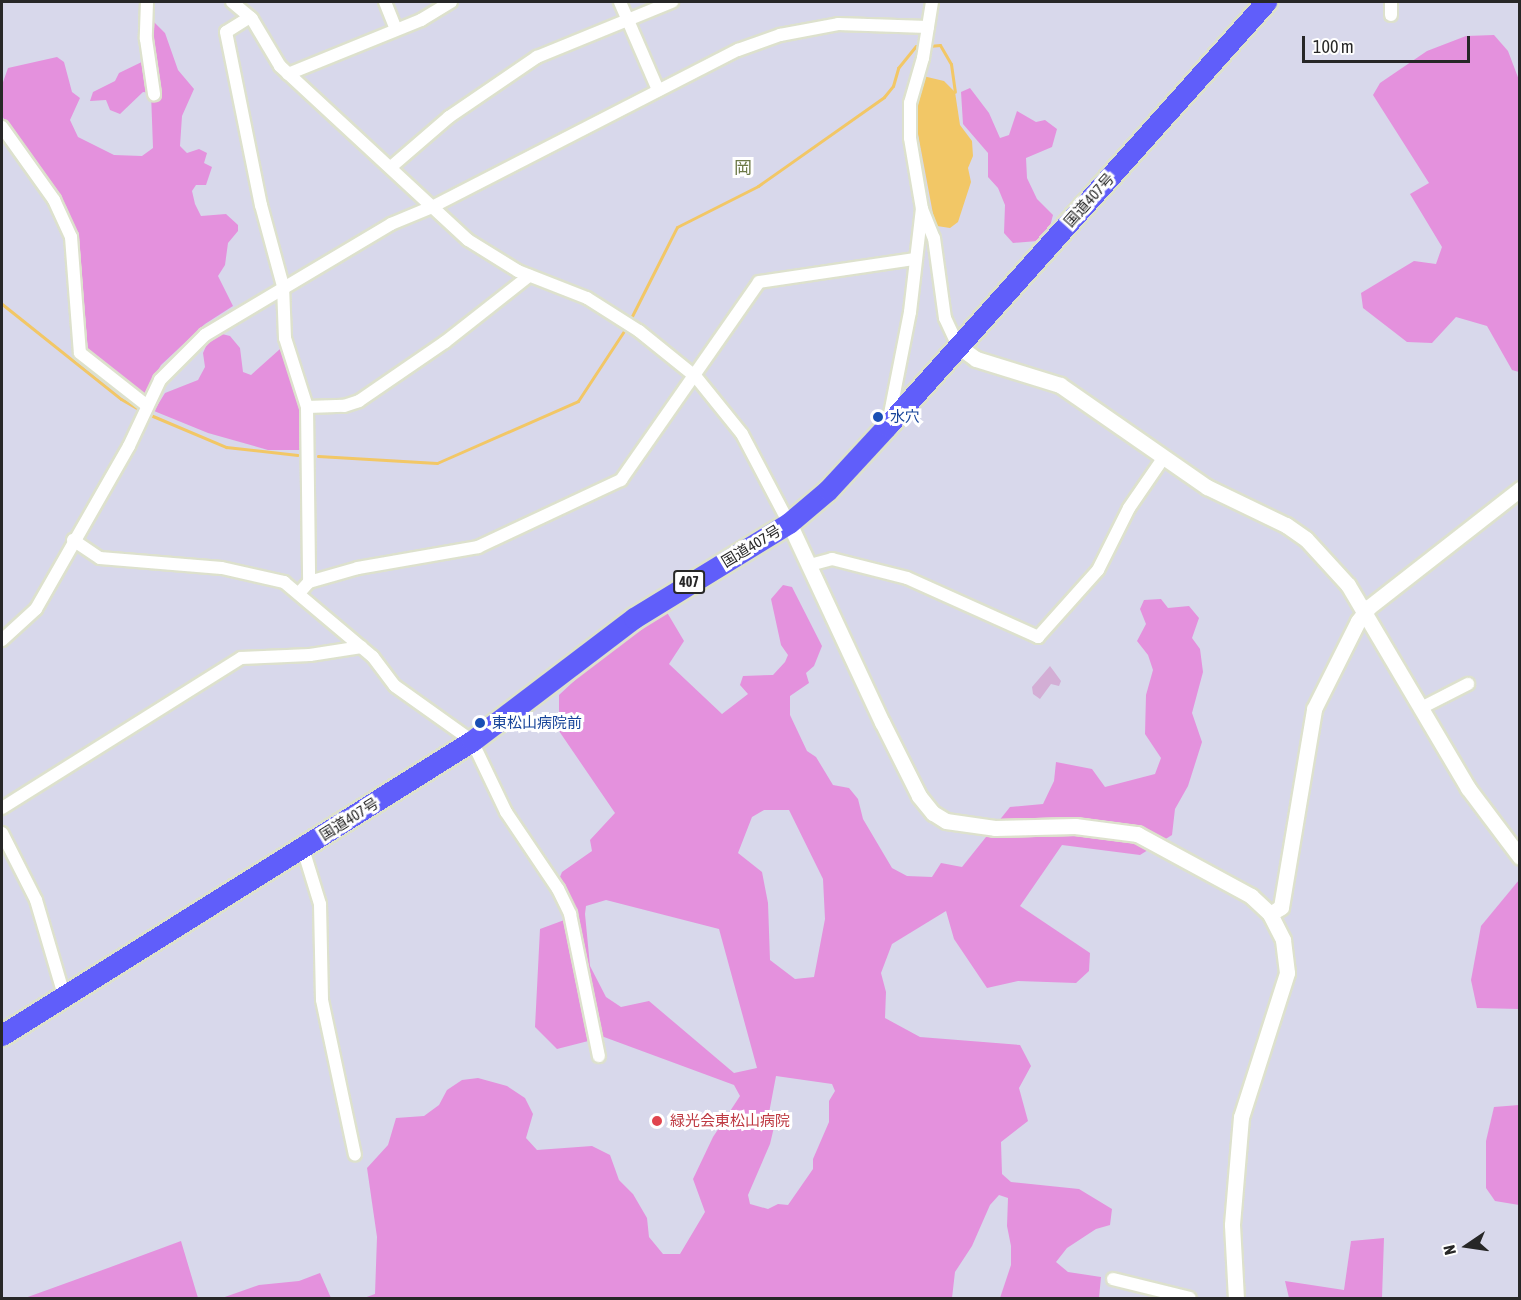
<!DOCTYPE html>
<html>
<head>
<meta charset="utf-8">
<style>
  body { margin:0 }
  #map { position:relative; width:1521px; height:1300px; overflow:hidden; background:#d8d8eb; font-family:"Asap Condensed","Noto Sans JP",sans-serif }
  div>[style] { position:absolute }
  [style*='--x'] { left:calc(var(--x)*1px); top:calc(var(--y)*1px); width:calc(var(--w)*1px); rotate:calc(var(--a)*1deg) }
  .green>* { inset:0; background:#e491dd }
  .cemetery>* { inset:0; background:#d3aed5 }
  .water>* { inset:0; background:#f2c766 }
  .stream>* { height:3px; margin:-1.5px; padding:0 1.5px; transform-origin:1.5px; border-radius:1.5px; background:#f2c766 }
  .roads { filter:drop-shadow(2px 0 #dde1cd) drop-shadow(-2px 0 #dde1cd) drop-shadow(0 2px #dde1cd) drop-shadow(0 -2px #dde1cd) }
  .minor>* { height:12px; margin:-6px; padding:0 6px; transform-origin:6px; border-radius:6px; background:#fff }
  .tertiary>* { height:15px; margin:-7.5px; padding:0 7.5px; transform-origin:7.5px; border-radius:7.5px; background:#fff }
  .trunk>* { height:21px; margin:-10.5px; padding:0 10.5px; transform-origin:10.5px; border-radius:10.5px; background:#605efa }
  .dots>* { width:16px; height:16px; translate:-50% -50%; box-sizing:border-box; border:3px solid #fff; border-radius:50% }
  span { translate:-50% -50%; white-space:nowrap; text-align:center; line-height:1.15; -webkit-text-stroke:6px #fff; paint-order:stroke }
  .shield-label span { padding:2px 4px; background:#fff; border:2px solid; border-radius:4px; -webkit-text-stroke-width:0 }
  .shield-label { font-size:14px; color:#272727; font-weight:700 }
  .street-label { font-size:15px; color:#272727 }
  .transit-label { font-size:15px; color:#164399 }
  .left { translate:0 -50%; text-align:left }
  .health-label { font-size:15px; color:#be3a42 }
  .quarter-label { font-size:18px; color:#6d7947 }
  .frame { position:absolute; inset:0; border:3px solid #272727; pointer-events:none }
  .north { position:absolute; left:1437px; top:1216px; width:60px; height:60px; -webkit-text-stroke:4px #fff; paint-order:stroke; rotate:257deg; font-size:16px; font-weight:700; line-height:24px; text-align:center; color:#272727 }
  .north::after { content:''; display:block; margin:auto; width:21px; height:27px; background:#272727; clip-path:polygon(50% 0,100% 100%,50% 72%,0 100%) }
  .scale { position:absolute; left:1302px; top:36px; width:168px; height:27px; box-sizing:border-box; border:3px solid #272727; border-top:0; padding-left:8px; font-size:18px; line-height:21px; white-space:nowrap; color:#272727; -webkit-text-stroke:4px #fff; paint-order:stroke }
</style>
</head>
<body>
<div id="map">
  <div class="green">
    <div style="clip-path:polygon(153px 21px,165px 33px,178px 70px,194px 89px,182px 116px,180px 146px,187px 153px,199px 149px,207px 153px,204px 163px,212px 167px,206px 185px,196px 185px,192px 191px,195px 204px,201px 216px,226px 214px,238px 225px,238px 231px,228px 243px,225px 265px,218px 276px,233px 306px,205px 324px,161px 365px,143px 396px,88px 352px,78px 236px,66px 206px,2px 116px,2px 85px,8px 68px,57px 57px,64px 62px,72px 92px,80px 98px,70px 120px,78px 137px,114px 155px,142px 156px,153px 148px,151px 93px,143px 92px,120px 114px,110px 110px,106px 100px,90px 101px,93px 92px,115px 81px,119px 73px,150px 58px)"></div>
    <div style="clip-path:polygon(1494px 35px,1508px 51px,1519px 80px,1519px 372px,1512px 370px,1487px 326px,1456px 317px,1432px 343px,1407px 342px,1363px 308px,1361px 293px,1414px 261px,1436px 264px,1442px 247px,1410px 194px,1429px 183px,1373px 95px,1380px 83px,1427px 51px,1466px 36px)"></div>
    <div style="clip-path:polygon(970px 88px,989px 113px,1000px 138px,1009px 135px,1017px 111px,1036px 122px,1045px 120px,1057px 129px,1052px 147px,1026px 158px,1027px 178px,1037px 199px,1053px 215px,1049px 230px,1038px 241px,1013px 243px,1004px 233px,1005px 205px,998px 188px,988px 177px,988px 153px,963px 124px,961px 92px)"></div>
    <div style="clip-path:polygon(222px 334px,230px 336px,240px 348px,243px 372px,251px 375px,280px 349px,303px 410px,301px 450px,268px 450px,208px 433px,154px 411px,165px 393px,198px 380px,205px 367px,203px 353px,207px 344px)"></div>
    <div style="clip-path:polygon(evenodd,783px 585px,792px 587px,822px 646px,814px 666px,806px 673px,809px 683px,790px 696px,790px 715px,807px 751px,816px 757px,833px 785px,849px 788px,858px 799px,863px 819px,892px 868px,907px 876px,932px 877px,941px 863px,962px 867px,1010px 807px,1043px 804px,1054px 781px,1056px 762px,1092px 769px,1105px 787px,1155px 774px,1161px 758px,1145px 734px,1146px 695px,1153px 670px,1148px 655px,1137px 641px,1146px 624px,1140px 609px,1144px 600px,1161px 599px,1168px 608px,1189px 606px,1199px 618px,1192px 638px,1200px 649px,1203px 672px,1192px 713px,1202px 742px,1188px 786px,1175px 809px,1172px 835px,1140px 855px,1062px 845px,1020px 906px,1090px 953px,1089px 971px,1076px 983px,1018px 981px,987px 988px,954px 939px,946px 911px,892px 944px,881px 973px,886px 992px,885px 1018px,920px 1037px,1020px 1045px,1031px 1066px,1019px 1088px,1028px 1121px,1001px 1142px,1002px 1174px,1011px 1182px,1079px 1189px,1112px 1209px,1110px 1225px,1096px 1229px,1067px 1248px,1056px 1262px,1068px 1272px,1101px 1277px,1099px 1298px,1000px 1298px,1011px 1265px,1011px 1246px,1007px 1226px,1008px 1198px,999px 1195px,990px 1205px,972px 1246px,955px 1272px,952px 1298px,364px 1298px,375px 1294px,377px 1237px,367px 1168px,388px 1145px,396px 1118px,424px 1116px,439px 1105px,447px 1090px,462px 1080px,478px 1078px,507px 1086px,525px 1098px,533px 1114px,526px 1138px,537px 1150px,592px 1146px,610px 1155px,619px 1180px,633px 1194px,647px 1218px,649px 1237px,663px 1254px,680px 1254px,705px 1212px,693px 1179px,713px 1137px,740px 1096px,734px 1085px,604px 1037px,557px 1049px,535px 1027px,540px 929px,567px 919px,558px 882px,562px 872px,592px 851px,590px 840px,615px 813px,559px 731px,559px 695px,616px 642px,665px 609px,684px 641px,669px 664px,722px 714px,748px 694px,740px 685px,743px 676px,773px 675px,785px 662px,788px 655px,781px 645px,771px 599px,783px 585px,764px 810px,789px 810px,823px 879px,825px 919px,814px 977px,795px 979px,770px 960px,768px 903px,762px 872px,738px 853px,752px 817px,764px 810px,783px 585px,606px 900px,719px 929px,757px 1068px,734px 1073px,649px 1001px,621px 1007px,606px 997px,590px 966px,585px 914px,586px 906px,606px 900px,783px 585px,776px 1076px,832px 1084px,835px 1091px,829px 1101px,829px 1122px,813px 1159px,813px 1169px,788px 1205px,778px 1204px,768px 1209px,750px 1204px,748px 1195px,770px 1144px,775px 1123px,769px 1113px,776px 1076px)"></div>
    <div style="clip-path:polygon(1519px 880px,1519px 1009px,1477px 1008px,1471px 980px,1481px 926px)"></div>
    <div style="clip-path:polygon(1519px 1105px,1520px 1105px,1519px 1205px,1495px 1201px,1486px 1188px,1486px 1141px,1494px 1107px)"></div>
    <div style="clip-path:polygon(1384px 1238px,1382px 1298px,1289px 1298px,1285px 1281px,1344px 1290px,1351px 1241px)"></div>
    <div style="clip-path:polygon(181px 1241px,198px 1298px,25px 1298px,108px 1268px)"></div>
    <div style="clip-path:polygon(320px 1273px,331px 1298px,222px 1298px,259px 1285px,299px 1281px)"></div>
  </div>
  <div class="cemetery">
    <div style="clip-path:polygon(1050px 666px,1061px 681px,1059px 686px,1051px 684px,1040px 699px,1033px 694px,1032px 687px)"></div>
  </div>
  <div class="water">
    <div style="clip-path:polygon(923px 76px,944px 81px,955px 92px,960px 125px,972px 141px,973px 156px,968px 168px,971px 182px,958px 222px,950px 228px,937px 226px,933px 214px,918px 134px,916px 110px)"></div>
  </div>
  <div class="stream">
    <div style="--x:929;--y:46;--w:11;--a:-5"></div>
    <div style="--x:940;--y:45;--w:22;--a:60"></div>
    <div style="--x:951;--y:64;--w:28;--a:82"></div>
    <div style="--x:2;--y:304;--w:152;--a:38.6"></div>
    <div style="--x:121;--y:399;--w:24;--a:30"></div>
    <div style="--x:629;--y:322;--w:106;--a:-63.2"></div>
    <div style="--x:677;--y:227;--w:91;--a:-26.8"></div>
    <div style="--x:758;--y:186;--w:154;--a:-35.2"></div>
    <div style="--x:884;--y:97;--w:14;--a:-51"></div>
    <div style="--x:893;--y:86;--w:19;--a:-74"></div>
    <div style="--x:898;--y:68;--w:28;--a:-51"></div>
    <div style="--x:916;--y:46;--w:6;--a:0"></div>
    <div style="--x:148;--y:414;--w:85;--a:22.9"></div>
    <div style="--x:226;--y:447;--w:72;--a:6.3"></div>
    <div style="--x:318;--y:456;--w:119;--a:3.4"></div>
    <div style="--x:437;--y:463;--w:154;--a:-23.7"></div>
    <div style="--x:578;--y:401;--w:87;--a:-56.7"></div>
  </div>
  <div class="roads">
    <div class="minor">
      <div style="--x:147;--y:2;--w:37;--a:92"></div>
      <div style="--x:146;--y:39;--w:56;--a:81.7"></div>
      <div style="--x:232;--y:2;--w:26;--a:40"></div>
      <div style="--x:252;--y:19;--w:55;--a:59.2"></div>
      <div style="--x:280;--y:66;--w:256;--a:42.8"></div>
      <div style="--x:468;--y:240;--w:59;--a:31.8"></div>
      <div style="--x:518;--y:271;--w:74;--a:21.4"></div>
      <div style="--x:587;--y:298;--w:62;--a:32.4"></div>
      <div style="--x:639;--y:331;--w:73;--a:38.9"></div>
      <div style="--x:696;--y:377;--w:73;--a:51.1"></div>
      <div style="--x:742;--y:434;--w:101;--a:62.2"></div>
      <div style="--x:385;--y:2;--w:29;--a:68"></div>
      <div style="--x:620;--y:2;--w:96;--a:66.6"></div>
      <div style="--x:1391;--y:2;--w:13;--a:90"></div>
      <div style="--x:250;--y:17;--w:28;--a:148"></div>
      <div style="--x:226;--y:32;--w:177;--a:78.6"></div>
      <div style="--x:261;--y:205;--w:84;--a:74.8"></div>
      <div style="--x:283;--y:286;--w:52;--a:87.8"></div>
      <div style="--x:285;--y:338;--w:72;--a:72.3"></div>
      <div style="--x:307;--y:407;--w:175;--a:89.3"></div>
      <div style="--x:288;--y:74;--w:144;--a:-22.1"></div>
      <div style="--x:421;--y:20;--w:35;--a:-31"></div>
      <div style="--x:2;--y:127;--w:90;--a:54.5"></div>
      <div style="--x:54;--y:200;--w:41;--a:65.3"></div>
      <div style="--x:71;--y:237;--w:116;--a:85.6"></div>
      <div style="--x:80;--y:353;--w:84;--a:38.2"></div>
      <div style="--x:391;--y:167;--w:77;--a:-40.8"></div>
      <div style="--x:449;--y:117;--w:107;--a:-34.3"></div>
      <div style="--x:537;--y:57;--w:146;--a:-22.2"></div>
      <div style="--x:922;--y:209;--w:31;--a:68"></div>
      <div style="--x:934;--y:238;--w:81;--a:82.2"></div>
      <div style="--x:945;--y:318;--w:31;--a:65"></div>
      <div style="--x:307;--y:407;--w:37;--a:-2"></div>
      <div style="--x:344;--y:406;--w:16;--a:-18"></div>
      <div style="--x:359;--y:401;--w:104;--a:-34.5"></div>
      <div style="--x:445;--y:342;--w:107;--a:-38.2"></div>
      <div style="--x:889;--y:419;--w:109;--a:-78.9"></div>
      <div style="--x:910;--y:312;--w:104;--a:-83.4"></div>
      <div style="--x:922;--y:209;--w:72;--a:-99.6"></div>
      <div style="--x:910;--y:138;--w:35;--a:-90"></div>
      <div style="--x:910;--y:103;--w:47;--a:-73.9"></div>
      <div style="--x:923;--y:58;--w:57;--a:-80.9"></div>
      <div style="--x:73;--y:540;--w:32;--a:34"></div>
      <div style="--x:100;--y:558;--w:122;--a:4.7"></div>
      <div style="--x:222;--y:568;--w:64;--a:12.7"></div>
      <div style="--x:284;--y:582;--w:116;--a:40.1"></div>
      <div style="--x:373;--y:657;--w:36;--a:53"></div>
      <div style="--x:395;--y:686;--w:95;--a:35.5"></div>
      <div style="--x:472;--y:741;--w:79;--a:64.4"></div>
      <div style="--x:506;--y:812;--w:93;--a:56"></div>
      <div style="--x:558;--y:889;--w:28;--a:64"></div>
      <div style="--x:570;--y:914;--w:145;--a:78.5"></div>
      <div style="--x:810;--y:565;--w:23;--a:-15"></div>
      <div style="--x:832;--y:559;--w:77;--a:14.2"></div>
      <div style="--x:907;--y:578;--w:144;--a:24.2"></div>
      <div style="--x:1038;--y:637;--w:90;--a:-48.2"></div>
      <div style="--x:1098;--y:570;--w:69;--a:-63.4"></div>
      <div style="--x:1129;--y:508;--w:62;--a:-55.5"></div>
      <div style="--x:300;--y:592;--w:13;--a:-48"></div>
      <div style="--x:309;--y:582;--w:51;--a:-15.9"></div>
      <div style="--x:358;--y:568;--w:122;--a:-9.9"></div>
      <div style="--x:478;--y:547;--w:158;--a:-25.1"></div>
      <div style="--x:621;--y:480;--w:241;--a:-55.1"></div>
      <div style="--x:759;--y:282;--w:157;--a:-8.4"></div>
      <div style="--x:2;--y:640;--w:46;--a:-42.4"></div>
      <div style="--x:36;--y:609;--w:188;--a:-60.3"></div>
      <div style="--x:129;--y:446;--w:73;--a:-64.8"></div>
      <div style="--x:160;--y:380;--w:64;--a:-45"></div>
      <div style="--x:205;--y:335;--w:217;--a:-30.8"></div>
      <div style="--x:391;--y:224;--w:44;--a:-22.5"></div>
      <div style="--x:432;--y:207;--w:344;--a:-27.2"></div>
      <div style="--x:738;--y:50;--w:45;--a:-19.7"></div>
      <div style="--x:780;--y:35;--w:59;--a:-10.7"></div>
      <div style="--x:838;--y:24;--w:90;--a:1.9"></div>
      <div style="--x:1421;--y:708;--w:53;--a:-27.1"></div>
      <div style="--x:2;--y:808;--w:282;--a:-32.1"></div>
      <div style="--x:241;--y:658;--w:69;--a:-2.5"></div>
      <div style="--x:310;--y:655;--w:52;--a:-8.9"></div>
      <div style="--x:2;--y:833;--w:75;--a:63.1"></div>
      <div style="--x:36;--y:900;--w:99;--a:73.6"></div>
      <div style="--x:303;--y:849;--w:58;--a:72.8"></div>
      <div style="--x:320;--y:904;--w:96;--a:88.8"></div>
      <div style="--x:322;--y:1000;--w:158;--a:78"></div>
      <div style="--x:1113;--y:1279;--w:79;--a:13.9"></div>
    </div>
    <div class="tertiary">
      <div style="--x:958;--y:346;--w:22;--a:36"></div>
      <div style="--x:976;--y:359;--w:88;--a:17.2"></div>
      <div style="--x:1060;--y:385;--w:179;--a:34.8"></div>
      <div style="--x:1207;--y:487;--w:88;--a:25.7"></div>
      <div style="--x:1286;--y:525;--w:24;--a:35"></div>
      <div style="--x:1306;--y:539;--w:62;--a:47.6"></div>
      <div style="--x:1348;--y:585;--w:236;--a:59.4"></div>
      <div style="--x:1468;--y:788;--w:86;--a:53"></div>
      <div style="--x:789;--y:523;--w:220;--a:65"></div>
      <div style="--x:882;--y:722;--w:83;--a:63.4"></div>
      <div style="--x:919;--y:796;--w:22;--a:51"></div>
      <div style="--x:933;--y:813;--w:15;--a:32"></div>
      <div style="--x:946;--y:821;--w:49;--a:8.1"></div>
      <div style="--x:995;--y:828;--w:80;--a:-1.4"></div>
      <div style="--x:1075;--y:826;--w:63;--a:7.4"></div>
      <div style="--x:1137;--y:834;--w:130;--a:28.5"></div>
      <div style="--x:1251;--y:896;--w:26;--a:43"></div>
      <div style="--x:1270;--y:914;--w:29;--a:63"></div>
      <div style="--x:1283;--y:940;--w:33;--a:83"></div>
      <div style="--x:1287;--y:973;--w:151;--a:107.7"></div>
      <div style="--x:1241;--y:1117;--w:108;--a:94.8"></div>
      <div style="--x:1232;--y:1225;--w:73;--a:86.9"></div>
      <div style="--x:1270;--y:914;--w:13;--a:-32"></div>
      <div style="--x:1281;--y:907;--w:201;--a:-80.5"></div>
      <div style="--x:1314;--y:709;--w:98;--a:-63.4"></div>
      <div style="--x:1358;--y:621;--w:18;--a:-52"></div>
      <div style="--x:1369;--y:607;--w:192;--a:-38"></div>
    </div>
    <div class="trunk">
      <div style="--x:2;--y:1035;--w:554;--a:-32.03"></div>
      <div style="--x:472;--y:741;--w:203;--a:-37.2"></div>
      <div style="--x:634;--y:618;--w:182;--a:-31.5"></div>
      <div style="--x:789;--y:523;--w:51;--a:-40.2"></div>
      <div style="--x:828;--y:490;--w:87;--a:-47.3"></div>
      <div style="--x:887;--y:426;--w:569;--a:-48.21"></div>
    </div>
  </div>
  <div class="dots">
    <div style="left:878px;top:417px;background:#1a4fb4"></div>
    <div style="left:480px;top:723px;background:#1a4fb4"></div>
    <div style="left:657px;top:1121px;background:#e0444e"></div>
  </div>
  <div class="shield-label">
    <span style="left:689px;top:582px">407</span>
  </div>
  <div class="street-label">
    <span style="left:1089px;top:200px;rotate:-48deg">国道407号</span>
    <span style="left:751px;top:546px;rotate:-31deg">国道407号</span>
    <span style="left:349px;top:819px;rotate:-32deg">国道407号</span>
  </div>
  <div class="transit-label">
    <span class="left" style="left:890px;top:417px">水穴</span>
    <span class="left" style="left:492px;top:723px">東松山病院前</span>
  </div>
  <div class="health-label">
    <span class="left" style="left:670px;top:1121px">緑光会東松山病院</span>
  </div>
  <div class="quarter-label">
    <span style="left:743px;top:168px">岡</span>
  </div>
  <div class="frame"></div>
  <div class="north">N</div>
  <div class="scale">100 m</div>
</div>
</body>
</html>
